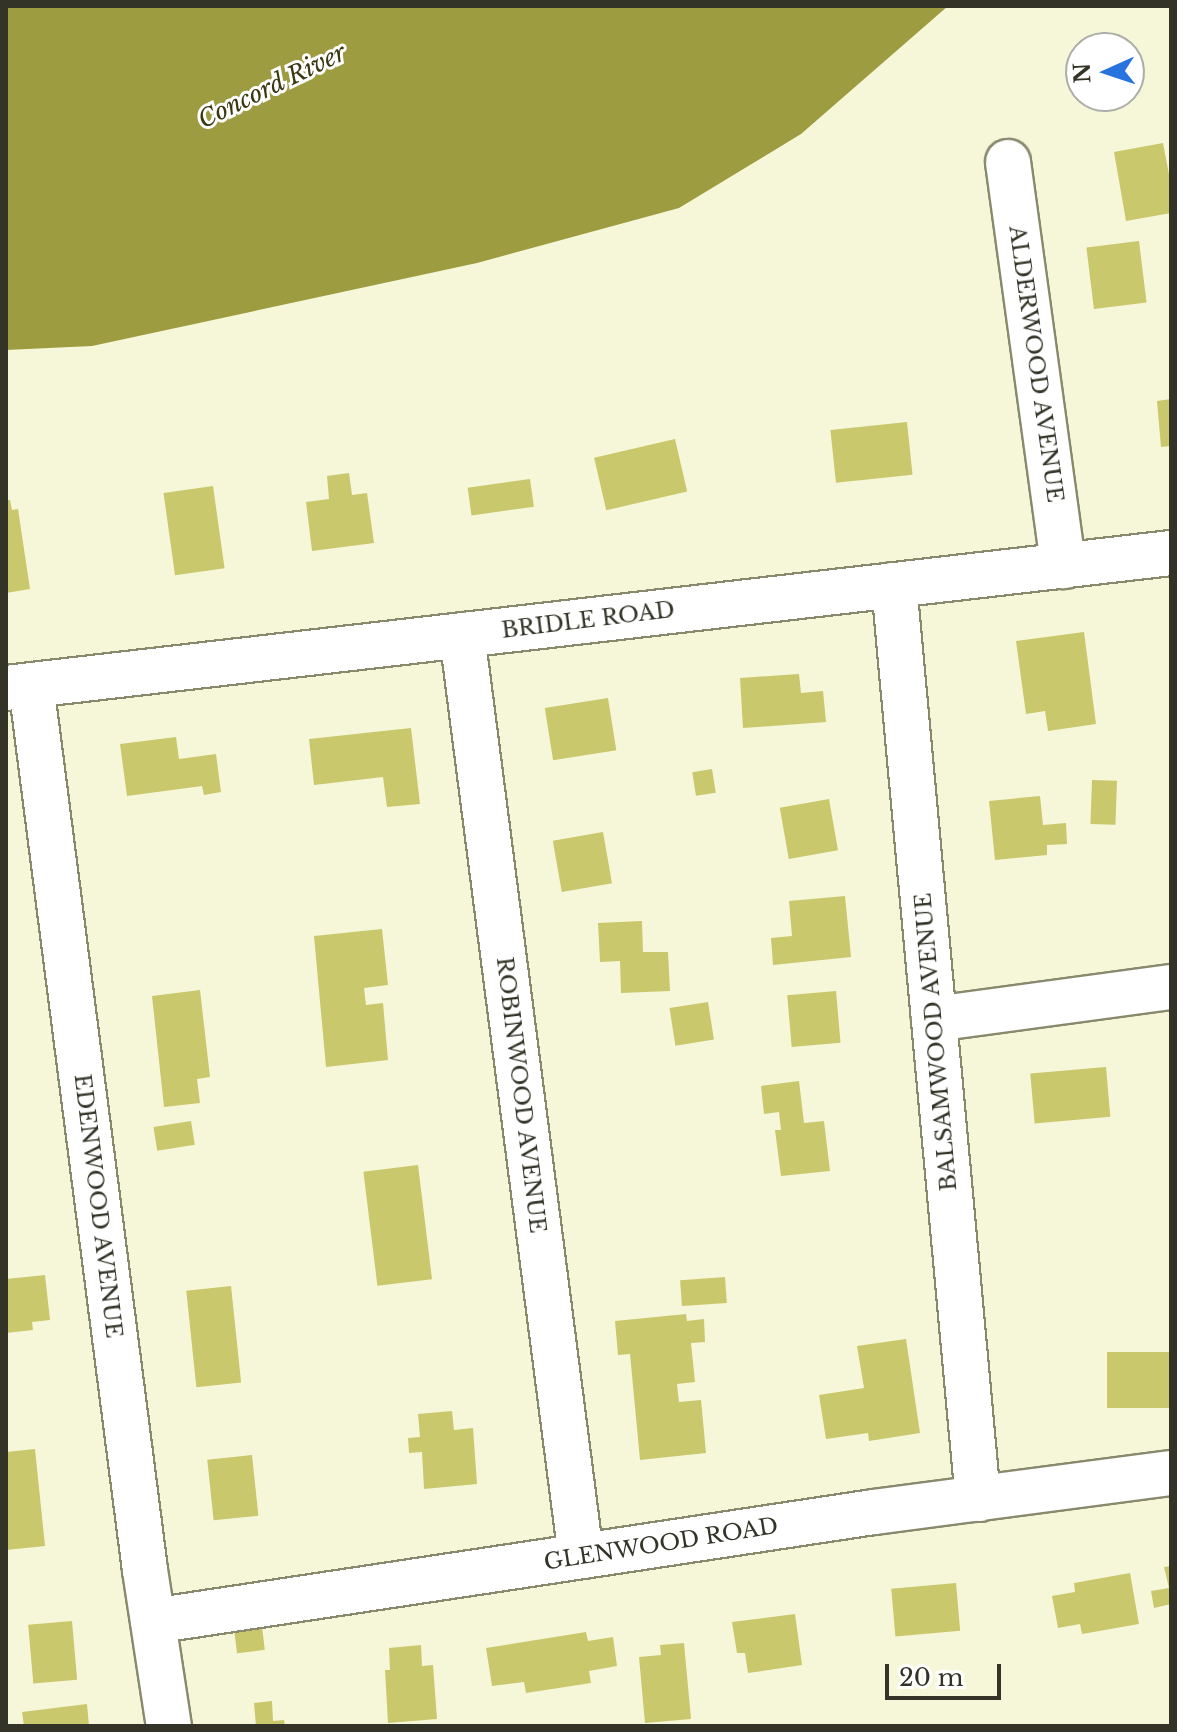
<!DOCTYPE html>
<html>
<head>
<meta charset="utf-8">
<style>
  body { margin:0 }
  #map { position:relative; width:1177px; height:1732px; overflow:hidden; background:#f6f7d8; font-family:"Libre Baskerville",serif }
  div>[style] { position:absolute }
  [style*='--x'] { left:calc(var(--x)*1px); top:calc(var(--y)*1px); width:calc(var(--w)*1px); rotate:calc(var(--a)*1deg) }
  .water>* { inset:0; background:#9d9c41 }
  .building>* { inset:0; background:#c9c86d; transform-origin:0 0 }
  .roads { filter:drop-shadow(2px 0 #88896d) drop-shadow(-2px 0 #88896d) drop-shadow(0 2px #88896d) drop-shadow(0 -2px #88896d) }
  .minor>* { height:44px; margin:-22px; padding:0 22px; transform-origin:22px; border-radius:22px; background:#fff }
  .tertiary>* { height:44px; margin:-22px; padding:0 22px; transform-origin:22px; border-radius:22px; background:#fff }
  span { translate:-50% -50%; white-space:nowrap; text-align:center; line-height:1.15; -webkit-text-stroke:6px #fff; paint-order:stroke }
  .street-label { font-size:22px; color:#333327 }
  .water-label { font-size:24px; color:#393811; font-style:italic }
  .frame { position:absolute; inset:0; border:8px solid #333327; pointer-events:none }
  .north { position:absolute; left:1065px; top:32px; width:80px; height:80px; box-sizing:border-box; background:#fff; border:2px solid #adada9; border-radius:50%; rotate:267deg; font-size:22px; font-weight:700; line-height:32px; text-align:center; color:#333327 }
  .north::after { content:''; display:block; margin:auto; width:28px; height:36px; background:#2973df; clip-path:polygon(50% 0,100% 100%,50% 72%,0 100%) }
  .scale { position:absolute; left:885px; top:1664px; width:116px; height:36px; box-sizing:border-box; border:4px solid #333327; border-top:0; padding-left:10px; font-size:24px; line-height:28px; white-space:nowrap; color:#333327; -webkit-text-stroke:6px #fff; paint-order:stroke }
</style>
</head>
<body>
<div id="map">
  <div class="water">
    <div style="clip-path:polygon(6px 6px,948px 6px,801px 134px,679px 208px,477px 263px,92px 346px,6px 350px)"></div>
  </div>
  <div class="building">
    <div style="clip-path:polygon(1163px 143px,1171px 185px,1171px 213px,1126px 221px,1114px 152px)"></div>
    <div style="left:1139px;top:241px;width:62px;height:53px;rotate:83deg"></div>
    <div style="clip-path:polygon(1171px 399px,1171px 446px,1161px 447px,1157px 401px)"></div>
    <div style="left:907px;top:422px;width:53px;height:77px;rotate:84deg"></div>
    <div style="left:675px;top:439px;width:54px;height:83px;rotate:77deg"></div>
    <div style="clip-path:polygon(349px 473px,352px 495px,367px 493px,374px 543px,312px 551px,306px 502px,329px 499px,327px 476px)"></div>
    <div style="left:530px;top:479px;width:28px;height:63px;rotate:82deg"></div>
    <div style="left:213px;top:486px;width:83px;height:50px;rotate:82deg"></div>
    <div style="clip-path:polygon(6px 500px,10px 500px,12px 510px,18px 509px,30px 589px,6px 593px)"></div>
    <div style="clip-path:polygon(1084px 632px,1096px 724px,1048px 731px,1045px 711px,1026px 714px,1016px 641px)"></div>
    <div style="clip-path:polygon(799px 674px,801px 693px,823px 691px,826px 722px,743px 728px,740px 678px)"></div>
    <div style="left:608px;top:698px;width:53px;height:64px;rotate:81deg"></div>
    <div style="clip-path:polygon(411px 728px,420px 804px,387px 807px,383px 777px,314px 785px,309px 739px)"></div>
    <div style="clip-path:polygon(176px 737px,179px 759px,216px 754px,221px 792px,204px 795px,202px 786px,127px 796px,120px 744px)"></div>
    <div style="left:712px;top:769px;width:24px;height:20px;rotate:81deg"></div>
    <div style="left:1092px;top:780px;width:25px;height:44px;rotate:2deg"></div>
    <div style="clip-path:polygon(1040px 796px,1043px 825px,1066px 823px,1067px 844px,1047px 845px,1047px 855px,995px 860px,989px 801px)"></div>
    <div style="left:829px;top:799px;width:52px;height:50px;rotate:80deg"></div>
    <div style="left:603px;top:832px;width:52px;height:51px;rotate:80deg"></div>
    <div style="clip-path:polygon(845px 896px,851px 957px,773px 965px,771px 938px,792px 936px,789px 901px)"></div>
    <div style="clip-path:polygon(642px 921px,643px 952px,668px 952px,670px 991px,621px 993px,620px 961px,600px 962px,598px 923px)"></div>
    <div style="clip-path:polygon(382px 929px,388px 985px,364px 988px,366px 1005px,383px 1003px,388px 1060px,326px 1067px,314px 936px)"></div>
    <div style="clip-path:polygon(200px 990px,210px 1077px,197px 1079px,200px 1103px,164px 1107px,152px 996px)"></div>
    <div style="left:836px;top:991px;width:52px;height:49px;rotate:85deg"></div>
    <div style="left:708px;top:1002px;width:38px;height:39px;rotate:81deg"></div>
    <div style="left:1106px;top:1067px;width:50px;height:76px;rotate:85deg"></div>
    <div style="clip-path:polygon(799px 1081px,804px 1123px,824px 1121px,830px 1171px,781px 1176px,775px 1130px,781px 1130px,779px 1112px,764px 1114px,761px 1086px)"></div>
    <div style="left:191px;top:1121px;width:24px;height:38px;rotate:81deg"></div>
    <div style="left:418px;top:1165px;width:115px;height:55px;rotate:83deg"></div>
    <div style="clip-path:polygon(45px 1275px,50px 1320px,32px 1322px,33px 1330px,6px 1333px,6px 1279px)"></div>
    <div style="left:725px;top:1277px;width:26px;height:45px;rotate:86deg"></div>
    <div style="left:231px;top:1286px;width:97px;height:45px;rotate:84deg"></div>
    <div style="clip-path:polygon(686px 1314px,687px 1321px,704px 1319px,705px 1342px,691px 1343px,695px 1382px,677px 1384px,679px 1402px,701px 1400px,706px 1453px,640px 1460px,630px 1354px,618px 1355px,615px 1321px)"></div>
    <div style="clip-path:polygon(906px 1339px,920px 1433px,869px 1441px,868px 1433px,826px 1439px,819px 1395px,864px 1388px,857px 1346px)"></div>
    <div style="left:1171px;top:1352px;width:56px;height:64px;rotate:90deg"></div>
    <div style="clip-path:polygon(452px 1411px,454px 1430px,473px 1428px,477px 1484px,424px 1489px,422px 1452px,409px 1453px,408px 1438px,420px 1437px,418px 1414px)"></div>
    <div style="clip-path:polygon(35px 1449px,45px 1546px,6px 1550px,6px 1452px)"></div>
    <div style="left:252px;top:1455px;width:61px;height:45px;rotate:84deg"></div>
    <div style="clip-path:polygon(1171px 1566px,1171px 1604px,1154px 1608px,1151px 1591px,1169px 1588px,1164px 1567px)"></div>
    <div style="clip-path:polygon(1130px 1573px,1139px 1624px,1082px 1634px,1080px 1624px,1058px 1628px,1052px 1596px,1075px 1592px,1074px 1583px)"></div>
    <div style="left:956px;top:1583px;width:48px;height:65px;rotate:85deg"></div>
    <div style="clip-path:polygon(795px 1614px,802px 1665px,748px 1673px,745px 1653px,737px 1653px,732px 1622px)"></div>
    <div style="left:72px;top:1621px;width:59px;height:44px;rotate:85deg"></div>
    <div style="left:262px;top:1627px;width:23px;height:28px;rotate:83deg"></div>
    <div style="clip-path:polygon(586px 1632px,588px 1641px,613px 1637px,617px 1666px,589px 1671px,591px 1683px,526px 1693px,524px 1682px,492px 1686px,486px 1648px)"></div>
    <div style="clip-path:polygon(684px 1643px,691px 1719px,645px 1723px,639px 1657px,661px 1655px,660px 1645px)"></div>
    <div style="clip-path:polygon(421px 1645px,422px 1666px,433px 1665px,437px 1719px,388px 1723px,385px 1670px,390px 1670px,389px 1648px)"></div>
    <div style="clip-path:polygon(272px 1701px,273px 1721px,284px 1720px,285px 1726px,256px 1726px,254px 1703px)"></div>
    <div style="clip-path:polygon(87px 1704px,89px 1726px,24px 1726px,22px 1712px)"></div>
  </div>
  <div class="roads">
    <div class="minor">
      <div style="--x:1008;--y:162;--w:408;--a:82.2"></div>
      <div style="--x:894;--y:585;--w:918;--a:84.75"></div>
      <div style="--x:462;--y:635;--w:929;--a:82.64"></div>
      <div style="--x:31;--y:685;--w:892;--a:82.66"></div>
      <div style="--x:145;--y:1570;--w:158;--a:81.3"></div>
      <div style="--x:934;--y:1019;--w:239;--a:-7.7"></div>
      <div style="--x:153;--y:1621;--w:729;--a:-8.6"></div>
      <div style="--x:874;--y:1512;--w:300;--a:-7.5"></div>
    </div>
    <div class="tertiary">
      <div style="--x:6;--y:688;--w:1173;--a:-6.61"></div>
    </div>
  </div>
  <div class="street-label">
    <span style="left:1036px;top:364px;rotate:82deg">ALDERWOOD AVENUE</span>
    <span style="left:588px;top:620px;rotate:-7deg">BRIDLE ROAD</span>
    <span style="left:936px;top:1042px;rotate:-95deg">BALSAMWOOD AVENUE</span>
    <span style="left:521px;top:1095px;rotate:83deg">ROBINWOOD AVENUE</span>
    <span style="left:98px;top:1206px;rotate:83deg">EDENWOOD AVENUE</span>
    <span style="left:661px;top:1544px;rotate:-9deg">GLENWOOD ROAD</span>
  </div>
  <div class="water-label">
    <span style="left:272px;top:86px;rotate:-26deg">Concord River</span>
  </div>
  <div class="frame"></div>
  <div class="north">N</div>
  <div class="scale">20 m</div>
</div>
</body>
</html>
